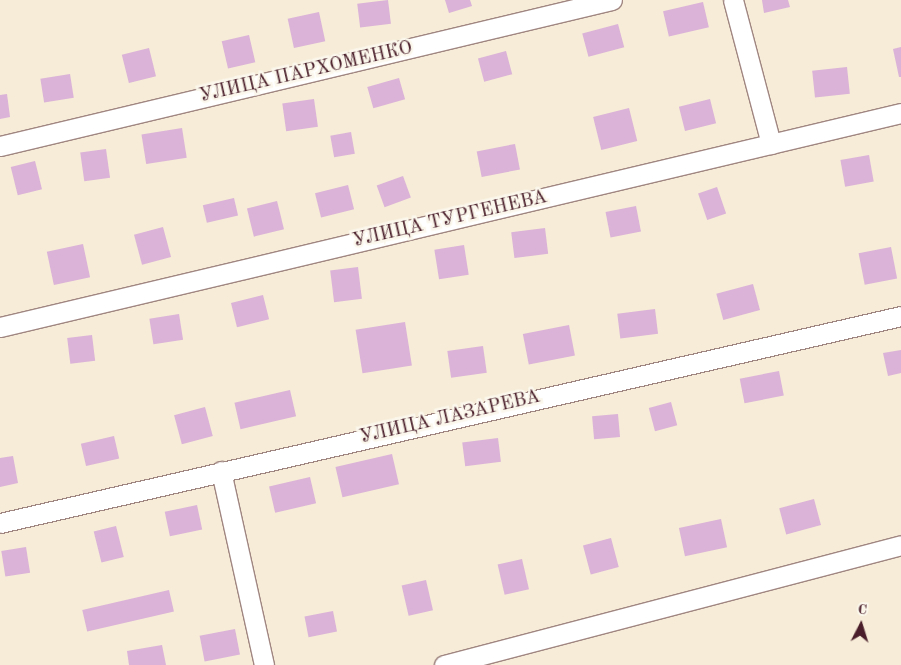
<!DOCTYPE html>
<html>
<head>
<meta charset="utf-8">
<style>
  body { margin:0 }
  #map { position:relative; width:901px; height:665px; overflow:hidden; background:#f6ecd7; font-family:"Old Standard TT",serif }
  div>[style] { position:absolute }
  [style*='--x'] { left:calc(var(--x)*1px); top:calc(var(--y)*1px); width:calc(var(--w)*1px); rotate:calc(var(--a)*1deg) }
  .building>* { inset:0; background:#dbb2d8; transform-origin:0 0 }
  .roads { filter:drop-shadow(1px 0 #a08681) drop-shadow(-1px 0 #a08681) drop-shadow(0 1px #a08681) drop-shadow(0 -1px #a08681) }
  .minor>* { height:19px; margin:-9.5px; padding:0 9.5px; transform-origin:9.5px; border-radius:9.5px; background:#fff }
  span { translate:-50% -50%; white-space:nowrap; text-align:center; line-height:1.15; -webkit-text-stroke:5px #fbf7ec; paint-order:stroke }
  .street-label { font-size:19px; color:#4a1f2b }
  .north { position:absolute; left:836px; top:600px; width:50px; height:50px; -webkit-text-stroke:4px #fbf7ec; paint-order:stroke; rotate:5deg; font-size:14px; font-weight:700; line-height:20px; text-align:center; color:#4a1f2b }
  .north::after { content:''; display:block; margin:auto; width:18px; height:22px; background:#4a1f2b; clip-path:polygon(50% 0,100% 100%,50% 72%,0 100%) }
</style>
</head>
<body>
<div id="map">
  <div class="building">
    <div style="left:388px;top:0;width:24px;height:31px;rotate:83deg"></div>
    <div style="clip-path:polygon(445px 0,470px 0,472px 6px,449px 13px)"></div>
    <div style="clip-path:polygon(762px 0,788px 0,790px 7px,764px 13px)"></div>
    <div style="left:703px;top:2px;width:26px;height:41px;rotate:77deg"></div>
    <div style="left:319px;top:12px;width:30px;height:32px;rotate:78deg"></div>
    <div style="left:618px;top:24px;width:24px;height:37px;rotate:75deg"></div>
    <div style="left:249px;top:35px;width:28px;height:28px;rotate:77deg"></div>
    <div style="clip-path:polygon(901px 47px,901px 77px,899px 77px,893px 49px)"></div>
    <div style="left:149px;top:48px;width:29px;height:28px;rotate:76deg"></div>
    <div style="left:506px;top:51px;width:24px;height:29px;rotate:75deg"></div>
    <div style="left:847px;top:67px;width:27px;height:35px;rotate:84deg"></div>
    <div style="left:70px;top:74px;width:24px;height:30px;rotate:81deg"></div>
    <div style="left:399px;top:78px;width:22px;height:33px;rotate:74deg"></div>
    <div style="clip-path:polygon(7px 94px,10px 117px,0 119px,0 95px)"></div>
    <div style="left:314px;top:99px;width:28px;height:32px;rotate:82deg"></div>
    <div style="left:710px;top:99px;width:25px;height:32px;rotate:76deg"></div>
    <div style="left:629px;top:108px;width:34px;height:37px;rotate:76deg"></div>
    <div style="left:182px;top:128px;width:30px;height:41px;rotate:81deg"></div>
    <div style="left:351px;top:132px;width:22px;height:21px;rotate:80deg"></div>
    <div style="left:515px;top:144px;width:26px;height:39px;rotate:79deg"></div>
    <div style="left:106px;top:149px;width:29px;height:26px;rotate:82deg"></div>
    <div style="left:869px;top:155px;width:27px;height:29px;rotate:80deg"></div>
    <div style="left:35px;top:161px;width:29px;height:25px;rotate:76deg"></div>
    <div style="left:403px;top:176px;width:23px;height:28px;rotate:70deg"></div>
    <div style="left:348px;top:185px;width:25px;height:34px;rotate:76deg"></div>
    <div style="left:717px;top:187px;width:28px;height:20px;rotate:71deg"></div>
    <div style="left:234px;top:198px;width:18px;height:32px;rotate:77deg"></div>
    <div style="left:277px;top:201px;width:29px;height:31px;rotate:76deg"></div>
    <div style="left:636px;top:206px;width:26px;height:31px;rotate:79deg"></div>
    <div style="left:163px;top:227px;width:31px;height:30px;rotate:75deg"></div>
    <div style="left:545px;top:228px;width:26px;height:34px;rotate:83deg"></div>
    <div style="left:83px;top:244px;width:34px;height:37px;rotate:78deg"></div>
    <div style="left:464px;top:245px;width:30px;height:30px;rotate:81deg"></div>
    <div style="left:891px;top:247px;width:32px;height:33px;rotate:79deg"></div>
    <div style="left:358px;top:267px;width:32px;height:28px;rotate:83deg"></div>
    <div style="left:753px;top:284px;width:27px;height:38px;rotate:75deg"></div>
    <div style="left:263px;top:295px;width:25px;height:33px;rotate:76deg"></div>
    <div style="left:655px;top:309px;width:25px;height:38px;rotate:83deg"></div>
    <div style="left:179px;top:314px;width:26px;height:30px;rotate:81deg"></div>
    <div style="left:405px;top:322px;width:44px;height:50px;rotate:81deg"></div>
    <div style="left:569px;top:325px;width:31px;height:47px;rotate:79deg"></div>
    <div style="left:92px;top:335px;width:26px;height:25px;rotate:83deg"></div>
    <div style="left:483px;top:346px;width:27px;height:36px;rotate:82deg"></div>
    <div style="clip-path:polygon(901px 350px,901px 373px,888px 376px,883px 353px)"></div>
    <div style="left:779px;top:371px;width:25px;height:40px;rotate:79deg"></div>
    <div style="left:290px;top:390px;width:27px;height:57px;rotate:77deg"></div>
    <div style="left:671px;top:402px;width:24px;height:23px;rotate:75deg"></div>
    <div style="left:205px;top:407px;width:30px;height:32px;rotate:75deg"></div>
    <div style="left:618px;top:414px;width:23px;height:26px;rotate:85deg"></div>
    <div style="left:114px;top:436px;width:23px;height:34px;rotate:77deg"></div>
    <div style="left:498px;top:438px;width:24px;height:36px;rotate:83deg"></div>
    <div style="left:392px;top:454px;width:31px;height:58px;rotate:77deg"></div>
    <div style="clip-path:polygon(13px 456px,18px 483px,0 487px,0 458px)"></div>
    <div style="left:310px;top:477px;width:27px;height:42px;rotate:77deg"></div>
    <div style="left:814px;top:499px;width:27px;height:36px;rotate:75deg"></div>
    <div style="left:197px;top:505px;width:25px;height:33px;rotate:78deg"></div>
    <div style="left:721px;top:519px;width:29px;height:43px;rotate:78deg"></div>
    <div style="left:116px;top:526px;width:32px;height:23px;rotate:76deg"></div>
    <div style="left:611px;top:538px;width:30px;height:29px;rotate:75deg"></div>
    <div style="left:26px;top:547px;width:26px;height:25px;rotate:81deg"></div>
    <div style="left:522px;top:559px;width:31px;height:25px;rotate:77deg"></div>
    <div style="left:426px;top:580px;width:31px;height:25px;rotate:77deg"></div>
    <div style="left:169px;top:590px;width:22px;height:89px;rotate:77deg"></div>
    <div style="left:333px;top:611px;width:21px;height:29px;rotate:79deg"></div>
    <div style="left:235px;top:629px;width:26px;height:36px;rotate:79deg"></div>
    <div style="clip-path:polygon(162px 645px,166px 665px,129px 665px,127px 651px)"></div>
  </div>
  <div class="roads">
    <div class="minor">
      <div style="--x:733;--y:0;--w:149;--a:75.2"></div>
      <div style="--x:0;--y:146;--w:629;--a:-13.42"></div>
      <div style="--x:0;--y:327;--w:926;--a:-13.36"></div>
      <div style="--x:221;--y:471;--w:199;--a:77.5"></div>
      <div style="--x:0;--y:523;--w:924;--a:-12.94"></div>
      <div style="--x:444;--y:665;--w:472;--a:-14.7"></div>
    </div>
  </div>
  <div class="street-label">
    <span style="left:306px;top:73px;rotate:-13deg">УЛИЦА ПАРХОМЕНКО</span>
    <span style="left:450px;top:220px;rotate:-13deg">УЛИЦА ТУРГЕНЕВА</span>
    <span style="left:450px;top:418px;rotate:-13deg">УЛИЦА ЛАЗАРЕВА</span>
  </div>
  <div class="north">С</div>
</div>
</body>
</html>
